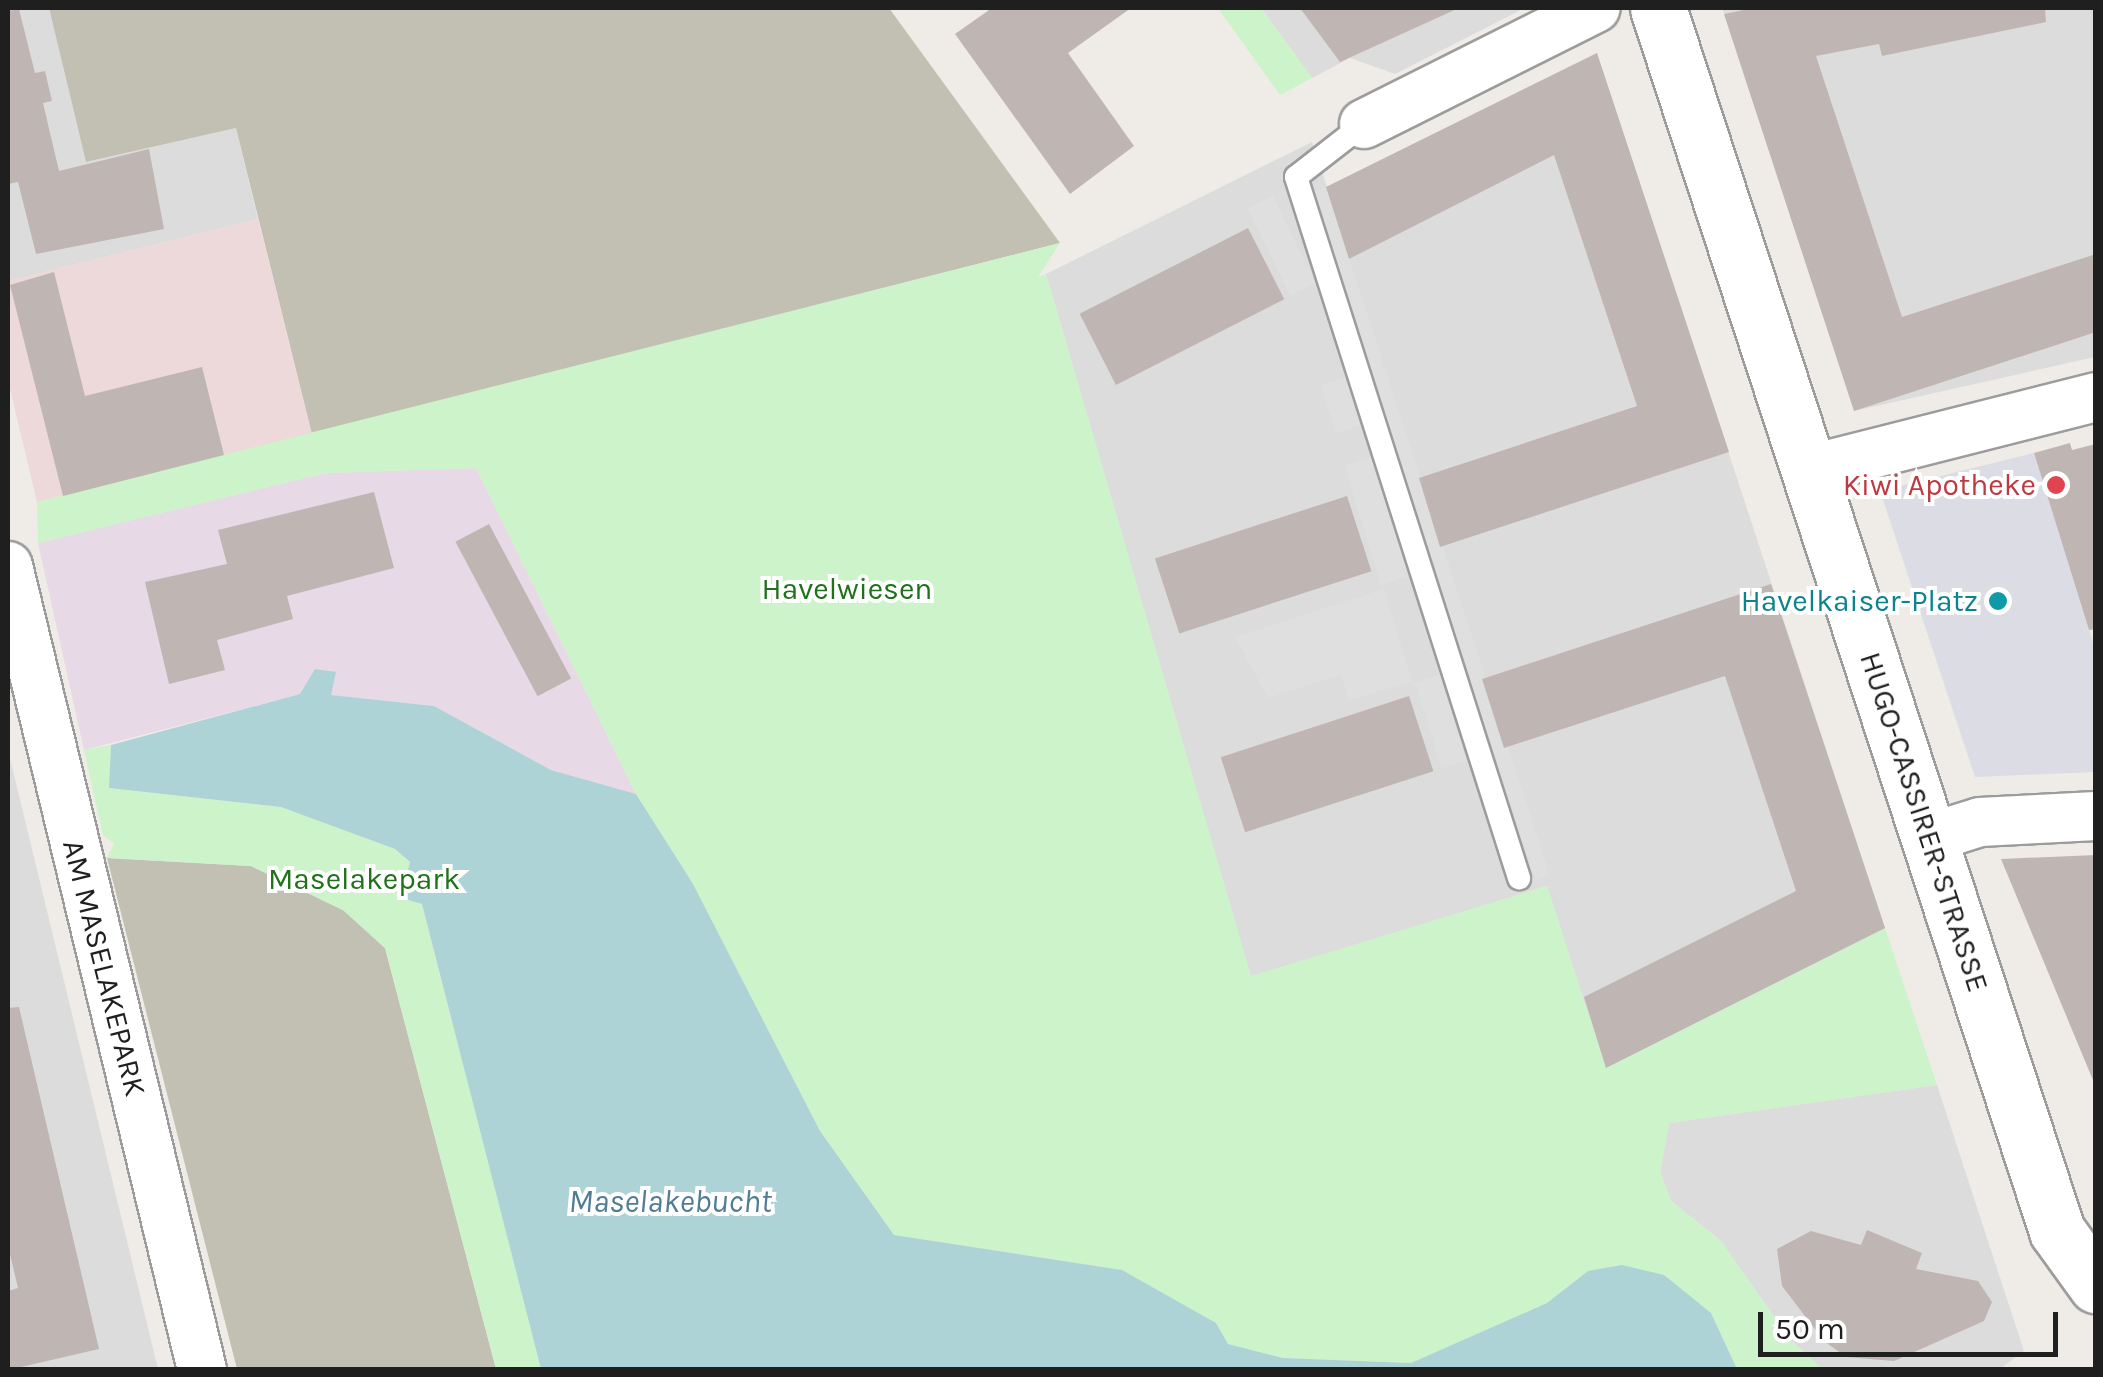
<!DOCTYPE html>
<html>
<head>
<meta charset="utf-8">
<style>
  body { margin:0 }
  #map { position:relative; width:2103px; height:1377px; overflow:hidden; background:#efebe7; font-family:Karla,sans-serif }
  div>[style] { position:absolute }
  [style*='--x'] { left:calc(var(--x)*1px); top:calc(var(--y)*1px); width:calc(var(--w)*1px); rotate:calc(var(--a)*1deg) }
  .residential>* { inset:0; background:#dddcdc }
  .commercial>* { inset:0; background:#edd8da }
  .industrial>* { inset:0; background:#e7d9e6 }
  .construction>* { inset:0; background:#c2c0b3 }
  .park>* { inset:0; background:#ccf3c9 }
  .parking>* { inset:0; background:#dfdfdf; transform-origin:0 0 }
  .plaza>* { inset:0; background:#dbdce4 }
  .water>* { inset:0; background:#add3d7 }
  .building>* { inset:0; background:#bfb6b4; transform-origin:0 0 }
  .roads { filter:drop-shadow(2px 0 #9c9c9c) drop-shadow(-2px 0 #9c9c9c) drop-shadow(0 2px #9c9c9c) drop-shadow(0 -2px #9c9c9c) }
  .service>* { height:22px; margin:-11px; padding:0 11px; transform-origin:11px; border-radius:11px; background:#fff }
  .minor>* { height:48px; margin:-24px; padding:0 24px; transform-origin:24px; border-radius:24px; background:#fff }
  .tertiary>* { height:55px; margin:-27.5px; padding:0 27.5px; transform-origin:27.5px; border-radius:27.5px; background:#fff }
  .dots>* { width:28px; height:28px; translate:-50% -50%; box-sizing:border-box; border:5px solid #fff; border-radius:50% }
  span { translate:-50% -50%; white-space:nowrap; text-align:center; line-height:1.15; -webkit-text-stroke:8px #fff; paint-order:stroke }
  .health-label { font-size:30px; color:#be3a42 }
  .right { translate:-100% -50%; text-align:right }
  .park-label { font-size:30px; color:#1f711a }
  .culture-label { font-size:30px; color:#0d838f }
  .street-label { font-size:30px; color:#1f1f1f }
  .water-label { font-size:32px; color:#507c94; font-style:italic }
  .frame { position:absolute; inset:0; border:10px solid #1f1f1f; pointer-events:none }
  .scale { position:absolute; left:1758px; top:1312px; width:300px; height:45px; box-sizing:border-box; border:5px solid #1f1f1f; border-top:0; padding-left:12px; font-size:30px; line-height:35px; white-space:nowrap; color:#1f1f1f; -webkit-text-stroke:8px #fff; paint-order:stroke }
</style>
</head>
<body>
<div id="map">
  <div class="residential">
    <div style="clip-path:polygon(8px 8px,49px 8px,86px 162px,236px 128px,258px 219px,8px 281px)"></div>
    <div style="clip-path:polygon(1261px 8px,1525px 8px,1395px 74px,1350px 58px,1312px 78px)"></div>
    <div style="clip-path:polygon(1722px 8px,2095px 8px,2095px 357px,1854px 411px)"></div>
    <div style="clip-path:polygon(1597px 53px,1885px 928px,1605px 1068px,1547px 886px,1251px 977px,1046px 274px,1312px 142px,1327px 187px)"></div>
    <div style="clip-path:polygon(8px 750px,158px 1369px,8px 1369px)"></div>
    <div style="clip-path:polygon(1937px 1085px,2024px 1351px,2000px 1369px,1822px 1369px,1789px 1338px,1721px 1241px,1671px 1201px,1660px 1172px,1669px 1123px)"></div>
  </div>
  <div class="commercial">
    <div style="clip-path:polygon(258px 219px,312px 434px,37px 502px,8px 380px,8px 281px)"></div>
  </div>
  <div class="industrial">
    <div style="clip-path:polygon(476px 468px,636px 794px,551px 770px,434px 706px,330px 695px,336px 673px,315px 669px,300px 694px,84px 750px,38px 543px,325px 473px)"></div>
  </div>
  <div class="construction">
    <div style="clip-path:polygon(49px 8px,889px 8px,1060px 243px,312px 434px,236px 128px,86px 162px)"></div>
    <div style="clip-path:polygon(107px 858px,251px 866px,343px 910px,385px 948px,496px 1369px,237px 1369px)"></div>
  </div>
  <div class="park">
    <div style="clip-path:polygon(1218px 8px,1261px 8px,1312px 78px,1280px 95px)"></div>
    <div style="clip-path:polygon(1060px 243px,1038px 277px,1046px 274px,1251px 976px,1547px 886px,1606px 1068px,1885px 928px,1937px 1085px,1669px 1123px,1660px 1172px,1671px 1201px,1721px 1241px,1789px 1338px,1822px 1369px,1737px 1369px,1711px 1313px,1588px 1271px,1547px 1303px,1411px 1363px,1283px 1358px,1228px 1344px,1216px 1323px,1122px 1270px,894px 1235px,820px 1131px,693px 884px,636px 794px,476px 468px,325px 473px,38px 543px,37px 502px)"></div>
    <div style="clip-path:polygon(111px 745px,109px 788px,281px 807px,395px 849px,410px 863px,401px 898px,422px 904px,541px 1369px,496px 1369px,385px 948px,343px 910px,251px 866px,107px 858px,114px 844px,103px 835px,84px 750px)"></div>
  </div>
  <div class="parking">
    <div style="left:1326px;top:187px;width:724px;height:15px;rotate:72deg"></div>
    <div style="left:1273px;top:196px;width:97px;height:28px;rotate:64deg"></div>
    <div style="left:1345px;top:377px;width:51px;height:26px;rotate:72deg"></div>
    <div style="left:1372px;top:457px;width:125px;height:29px;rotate:73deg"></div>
    <div style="clip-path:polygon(1384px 589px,1412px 681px,1349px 701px,1341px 675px,1268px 698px,1235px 637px)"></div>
    <div style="left:1440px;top:675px;width:90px;height:26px;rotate:73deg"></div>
  </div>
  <div class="plaza">
    <div style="clip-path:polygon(2034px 453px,2095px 649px,2095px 772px,1975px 777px,1880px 491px)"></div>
  </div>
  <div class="water">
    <div style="clip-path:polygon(315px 669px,336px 672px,331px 695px,434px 706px,551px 770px,636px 794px,693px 884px,820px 1131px,894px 1235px,1122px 1270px,1216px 1323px,1228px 1344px,1283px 1358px,1411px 1363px,1547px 1303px,1588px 1271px,1622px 1265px,1664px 1275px,1711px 1313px,1737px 1369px,541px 1369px,422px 904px,401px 898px,410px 862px,395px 849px,281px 807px,109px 788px,111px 745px,300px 694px)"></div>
  </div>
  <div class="building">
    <div style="clip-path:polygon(992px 8px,1131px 8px,1068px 53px,1134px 146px,1070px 194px,955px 34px)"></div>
    <div style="clip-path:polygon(1300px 8px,1459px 8px,1340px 62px)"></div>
    <div style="clip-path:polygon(1754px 8px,2045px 8px,2046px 22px,1882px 56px,1879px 44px,1816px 56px,1902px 317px,2096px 254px,2096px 332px,1854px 411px,1724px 14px)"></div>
    <div style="clip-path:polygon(19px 9px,35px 73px,45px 71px,52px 101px,43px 103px,59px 171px,149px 149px,164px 229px,36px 254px,18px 182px,8px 184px,8px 11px)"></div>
    <div style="clip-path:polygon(1597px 53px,1729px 452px,1440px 547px,1419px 478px,1637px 406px,1554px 155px,1349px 259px,1326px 187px)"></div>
    <div style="left:1248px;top:228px;width:80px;height:189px;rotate:63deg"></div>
    <div style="clip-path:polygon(54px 272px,85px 396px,202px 367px,224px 455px,63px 496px,10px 285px)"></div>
    <div style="clip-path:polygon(2070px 443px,2072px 450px,2096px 444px,2096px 629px,2089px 630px,2034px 453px)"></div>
    <div style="clip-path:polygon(374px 492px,394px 568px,287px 596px,293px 619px,217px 640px,225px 670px,169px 684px,145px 582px,227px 564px,218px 530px)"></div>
    <div style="left:1347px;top:496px;width:79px;height:202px;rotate:72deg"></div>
    <div style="left:489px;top:524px;width:175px;height:38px;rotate:62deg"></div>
    <div style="clip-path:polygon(1771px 584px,1885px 928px,1606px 1068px,1584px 997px,1796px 891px,1725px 676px,1504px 748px,1482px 679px)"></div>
    <div style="left:1409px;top:696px;width:79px;height:198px;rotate:72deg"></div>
    <div style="clip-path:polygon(2096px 855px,2096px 1085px,2095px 1085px,2001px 859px)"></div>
    <div style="clip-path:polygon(19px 1007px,99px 1349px,8px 1370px,8px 1291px,18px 1288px,8px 1246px,8px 1008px)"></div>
    <div style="clip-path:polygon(1867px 1230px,1922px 1253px,1916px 1269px,1978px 1281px,1992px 1302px,1984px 1321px,1894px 1361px,1846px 1357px,1824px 1341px,1782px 1286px,1777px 1249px,1811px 1231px,1861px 1245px)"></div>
  </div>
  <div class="roads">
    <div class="service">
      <div style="--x:1364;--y:124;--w:86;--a:142.1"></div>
      <div style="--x:1296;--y:177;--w:736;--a:72.35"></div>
    </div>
    <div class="minor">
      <div style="--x:1364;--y:124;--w:259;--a:-26.6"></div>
      <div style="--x:1812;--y:469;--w:293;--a:-14.2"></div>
      <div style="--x:8;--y:566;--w:827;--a:76.43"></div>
      <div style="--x:1929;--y:838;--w:53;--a:-17.4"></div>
      <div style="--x:1980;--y:822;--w:116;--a:-3"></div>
    </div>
    <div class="tertiary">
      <div style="--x:1658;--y:8;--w:1286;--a:71.93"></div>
      <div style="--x:2057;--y:1231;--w:67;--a:54.2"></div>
    </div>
  </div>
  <div class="dots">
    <div style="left:2056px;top:485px;background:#e0444e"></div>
    <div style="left:1998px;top:601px;background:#0f9aa8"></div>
  </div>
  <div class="health-label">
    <span class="right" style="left:2036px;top:485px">Kiwi Apotheke</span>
  </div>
  <div class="park-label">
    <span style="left:847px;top:589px">Havelwiesen</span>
    <span style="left:364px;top:879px">Maselakepark</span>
  </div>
  <div class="culture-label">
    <span class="right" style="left:1978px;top:601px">Havelkaiser-Platz</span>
  </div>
  <div class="street-label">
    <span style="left:1924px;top:822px;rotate:72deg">HUGO-CASSIRER-STRASSE</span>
    <span style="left:104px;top:968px;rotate:76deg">AM MASELAKEPARK</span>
  </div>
  <div class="water-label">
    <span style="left:670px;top:1202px">Maselakebucht</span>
  </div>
  <div class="frame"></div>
  <div class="scale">50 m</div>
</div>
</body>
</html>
